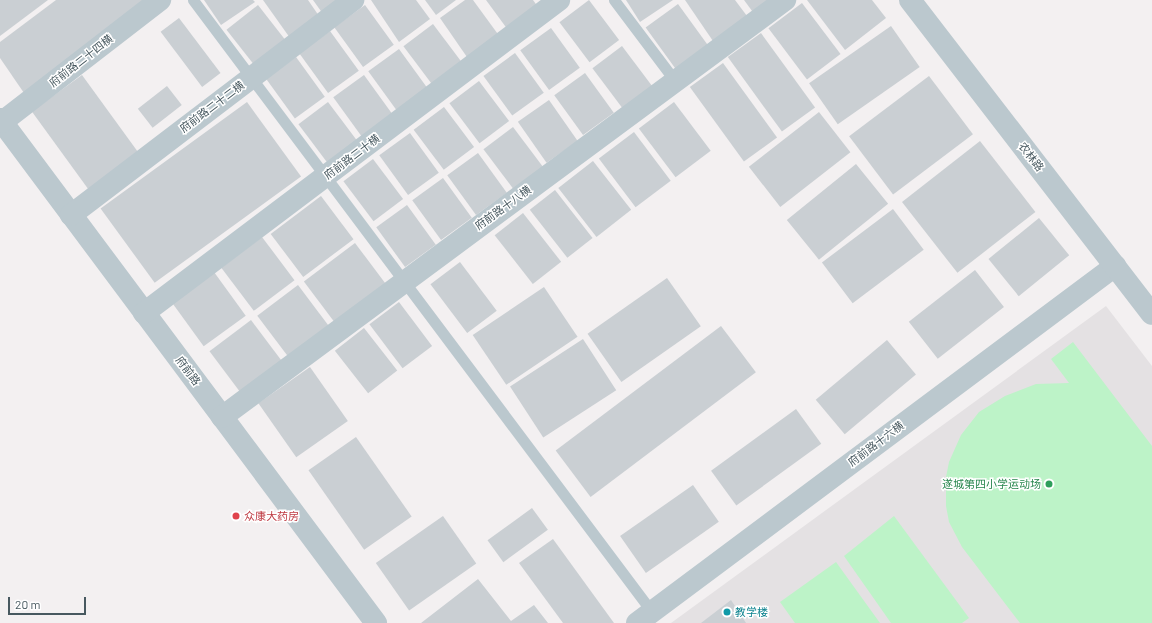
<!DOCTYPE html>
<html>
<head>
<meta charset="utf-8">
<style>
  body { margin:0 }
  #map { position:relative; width:1152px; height:623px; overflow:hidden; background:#f3f0f1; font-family:Barlow,"Noto Sans SC",sans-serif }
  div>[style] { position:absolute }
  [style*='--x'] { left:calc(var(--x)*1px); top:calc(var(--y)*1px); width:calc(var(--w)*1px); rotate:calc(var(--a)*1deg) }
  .education>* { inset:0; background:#e4e1e3 }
  .green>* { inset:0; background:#bdf3c8 }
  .building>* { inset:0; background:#cacfd3; transform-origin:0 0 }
  .service>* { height:11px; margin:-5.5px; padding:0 5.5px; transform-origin:5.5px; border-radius:5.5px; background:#bbc8ce }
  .minor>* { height:22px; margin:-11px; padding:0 11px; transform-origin:11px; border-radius:11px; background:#bbc8ce }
  .tertiary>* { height:22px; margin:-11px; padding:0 11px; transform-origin:11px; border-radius:11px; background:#bbc8ce }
  .dots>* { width:11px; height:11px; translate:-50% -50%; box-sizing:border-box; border:2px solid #fff; border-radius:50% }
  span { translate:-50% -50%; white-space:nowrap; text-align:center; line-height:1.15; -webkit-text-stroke:3px #fff; paint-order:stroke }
  .street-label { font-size:11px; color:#47585f }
  .leisure-label { font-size:11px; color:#27864d }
  .right { translate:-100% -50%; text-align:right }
  .health-label { font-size:11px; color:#be3a42 }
  .left { translate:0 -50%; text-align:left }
  .culture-label { font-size:11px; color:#0d838f }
  .scale { position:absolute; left:8px; top:597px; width:78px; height:18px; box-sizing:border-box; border:2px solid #47585f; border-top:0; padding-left:5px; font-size:12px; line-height:14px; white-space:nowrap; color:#47585f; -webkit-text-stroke:3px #fff; paint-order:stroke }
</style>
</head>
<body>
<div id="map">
  <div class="education">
    <div style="clip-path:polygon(1106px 306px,1152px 366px,1152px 623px,671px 623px)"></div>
  </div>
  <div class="green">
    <div style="clip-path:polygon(1073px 342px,1152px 446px,1152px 623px,1020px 623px,962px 547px,949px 522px,946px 506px,946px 477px,949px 462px,961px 435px,979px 412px,1005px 396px,1036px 384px,1069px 383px,1051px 359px)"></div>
    <div style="clip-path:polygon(894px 516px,969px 618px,962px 623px,891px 623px,844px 556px)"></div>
    <div style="clip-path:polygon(836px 562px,880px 623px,795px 623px,780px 602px)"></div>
  </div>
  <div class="building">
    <div style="clip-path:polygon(0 0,48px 0,0 36px)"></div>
    <div style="clip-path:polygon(56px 0,148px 0,24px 93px,0 58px,0 42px)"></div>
    <div style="clip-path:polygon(204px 0,253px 0,255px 2px,221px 25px)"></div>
    <div style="clip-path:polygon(263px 0,308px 0,319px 16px,290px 38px)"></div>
    <div style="clip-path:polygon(313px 0,342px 0,323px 14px)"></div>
    <div style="clip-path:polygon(371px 0,416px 0,430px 19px,399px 42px)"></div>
    <div style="clip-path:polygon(425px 0,456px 0,436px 15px)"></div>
    <div style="clip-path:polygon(465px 0,473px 0,500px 37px,469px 60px,440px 18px)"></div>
    <div style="clip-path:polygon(486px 0,533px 0,538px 7px,508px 30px)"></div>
    <div style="left:589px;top:0;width:50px;height:37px;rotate:53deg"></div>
    <div style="clip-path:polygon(626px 0,673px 0,640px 22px)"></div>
    <div style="clip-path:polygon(685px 0,735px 0,750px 20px,715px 44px)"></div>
    <div style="clip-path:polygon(744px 0,776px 0,755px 15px)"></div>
    <div style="clip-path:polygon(807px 0,872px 0,886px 18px,845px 50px)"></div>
    <div style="left:802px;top:3px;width:64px;height:42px;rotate:53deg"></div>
    <div style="left:678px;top:4px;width:54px;height:40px;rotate:54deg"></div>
    <div style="left:258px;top:5px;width:46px;height:40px;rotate:52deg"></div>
    <div style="left:365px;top:5px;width:49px;height:38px;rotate:54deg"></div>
    <div style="left:179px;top:18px;width:69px;height:23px;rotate:53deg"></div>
    <div style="left:433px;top:24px;width:50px;height:37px;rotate:53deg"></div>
    <div style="left:891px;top:26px;width:50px;height:100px;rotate:55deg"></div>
    <div style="left:551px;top:28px;width:49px;height:38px;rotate:54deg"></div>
    <div style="left:330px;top:31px;width:49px;height:38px;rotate:54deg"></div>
    <div style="left:761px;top:33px;width:92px;height:41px;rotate:54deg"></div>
    <div style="left:622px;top:46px;width:50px;height:37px;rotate:53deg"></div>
    <div style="left:399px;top:49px;width:51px;height:38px;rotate:54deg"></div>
    <div style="left:515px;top:53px;width:49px;height:39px;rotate:54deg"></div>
    <div style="left:296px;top:57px;width:49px;height:37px;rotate:54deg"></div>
    <div style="left:723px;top:63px;width:92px;height:41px;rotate:54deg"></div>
    <div style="left:585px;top:73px;width:49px;height:38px;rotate:54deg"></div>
    <div style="left:82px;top:75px;width:98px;height:62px;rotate:54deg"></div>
    <div style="left:364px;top:75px;width:49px;height:38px;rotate:54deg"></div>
    <div style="left:929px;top:76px;width:73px;height:100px;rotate:53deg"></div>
    <div style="left:479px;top:81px;width:50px;height:37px;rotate:53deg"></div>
    <div style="left:167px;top:86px;width:24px;height:37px;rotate:52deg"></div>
    <div style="left:549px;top:100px;width:50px;height:38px;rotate:55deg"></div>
    <div style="left:247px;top:102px;width:92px;height:181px;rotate:54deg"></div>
    <div style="left:328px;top:102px;width:50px;height:37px;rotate:53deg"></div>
    <div style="left:674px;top:102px;width:61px;height:44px;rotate:53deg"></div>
    <div style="left:444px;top:107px;width:50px;height:38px;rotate:53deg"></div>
    <div style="left:819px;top:112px;width:51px;height:89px;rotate:52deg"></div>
    <div style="left:513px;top:127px;width:50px;height:37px;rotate:53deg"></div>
    <div style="left:634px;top:132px;width:61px;height:44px;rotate:53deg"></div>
    <div style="left:410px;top:133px;width:49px;height:38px;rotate:54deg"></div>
    <div style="left:980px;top:141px;width:90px;height:99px;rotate:52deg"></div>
    <div style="left:478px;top:153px;width:49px;height:38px;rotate:54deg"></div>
    <div style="left:373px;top:159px;width:50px;height:37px;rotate:53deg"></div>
    <div style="left:593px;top:161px;width:62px;height:44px;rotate:52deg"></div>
    <div style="left:856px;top:164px;width:51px;height:89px;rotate:51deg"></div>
    <div style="left:443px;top:178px;width:49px;height:38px;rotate:54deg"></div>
    <div style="left:555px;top:190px;width:61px;height:32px;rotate:52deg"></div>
    <div style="left:321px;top:196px;width:54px;height:63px;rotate:53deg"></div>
    <div style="left:407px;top:205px;width:49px;height:38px;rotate:54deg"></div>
    <div style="left:893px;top:209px;width:51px;height:89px;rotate:53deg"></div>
    <div style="left:523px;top:213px;width:62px;height:36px;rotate:52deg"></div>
    <div style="left:1039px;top:218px;width:48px;height:65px;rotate:51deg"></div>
    <div style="left:262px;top:237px;width:54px;height:51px;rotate:53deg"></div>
    <div style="left:355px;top:243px;width:54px;height:64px;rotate:53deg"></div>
    <div style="left:460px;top:262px;width:61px;height:37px;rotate:53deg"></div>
    <div style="left:975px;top:270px;width:47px;height:84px;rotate:52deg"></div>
    <div style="left:214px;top:272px;width:54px;height:52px;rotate:54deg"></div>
    <div style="left:667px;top:278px;width:59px;height:97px;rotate:55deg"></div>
    <div style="left:298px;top:285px;width:54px;height:51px;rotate:53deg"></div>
    <div style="left:544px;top:287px;width:60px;height:86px;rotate:56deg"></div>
    <div style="left:399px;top:302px;width:55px;height:37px;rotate:53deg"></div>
    <div style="left:251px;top:320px;width:54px;height:52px;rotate:53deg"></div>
    <div style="left:721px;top:326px;width:58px;height:207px;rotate:53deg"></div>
    <div style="left:364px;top:328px;width:54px;height:37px;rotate:52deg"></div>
    <div style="left:583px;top:339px;width:61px;height:87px;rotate:57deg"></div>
    <div style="left:887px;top:340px;width:45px;height:93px;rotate:50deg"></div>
    <div style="left:310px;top:367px;width:66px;height:63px;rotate:55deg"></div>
    <div style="left:796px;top:409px;width:43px;height:105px;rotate:54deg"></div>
    <div style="left:356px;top:437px;width:97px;height:58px;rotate:55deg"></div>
    <div style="left:693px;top:485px;width:45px;height:89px;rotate:55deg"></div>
    <div style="left:532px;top:508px;width:27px;height:55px;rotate:54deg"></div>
    <div style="left:443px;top:516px;width:58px;height:82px;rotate:55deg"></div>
    <div style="clip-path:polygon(553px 539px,614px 623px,563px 623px,519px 563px)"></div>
    <div style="clip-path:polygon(478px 579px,511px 621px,534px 605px,548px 623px,421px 623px)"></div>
    <div style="clip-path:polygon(731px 600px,746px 623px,701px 623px)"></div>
  </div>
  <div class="service">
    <div style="--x:193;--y:0;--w:765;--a:53.13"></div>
    <div style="--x:614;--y:0;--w:101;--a:53"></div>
  </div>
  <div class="minor">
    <div style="--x:0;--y:119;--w:629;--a:53.28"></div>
    <div style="--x:2;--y:122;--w:200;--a:-37.7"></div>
    <div style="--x:71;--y:215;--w:355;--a:-37.3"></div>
    <div style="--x:144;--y:313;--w:520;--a:-37.02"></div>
    <div style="--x:222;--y:417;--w:701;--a:-36.53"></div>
    <div style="--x:637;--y:623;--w:597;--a:-36.75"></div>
  </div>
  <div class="tertiary">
    <div style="--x:910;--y:0;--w:396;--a:52.4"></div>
  </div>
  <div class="dots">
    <div style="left:1049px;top:484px;background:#2e9e5b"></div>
    <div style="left:236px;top:516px;background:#e0444e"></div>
    <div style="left:727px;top:612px;background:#0f9aa8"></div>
  </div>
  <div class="street-label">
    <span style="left:81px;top:61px;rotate:-38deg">府前路二十四横</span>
    <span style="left:212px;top:107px;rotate:-37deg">府前路二十二横</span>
    <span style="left:352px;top:157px;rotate:-37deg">府前路二十横</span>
    <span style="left:1031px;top:157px;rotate:52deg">农林路</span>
    <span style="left:503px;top:208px;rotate:-36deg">府前路十八横</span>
    <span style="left:188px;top:371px;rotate:53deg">府前路</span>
    <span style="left:876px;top:444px;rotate:-37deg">府前路十六横</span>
  </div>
  <div class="leisure-label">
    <span class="right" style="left:1041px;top:484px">遂城第四小学运动场</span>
  </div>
  <div class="health-label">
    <span class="left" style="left:244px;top:516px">众康大药房</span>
  </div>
  <div class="culture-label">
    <span class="left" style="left:735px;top:612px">教学楼</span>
  </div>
  <div class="scale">20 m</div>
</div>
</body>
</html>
